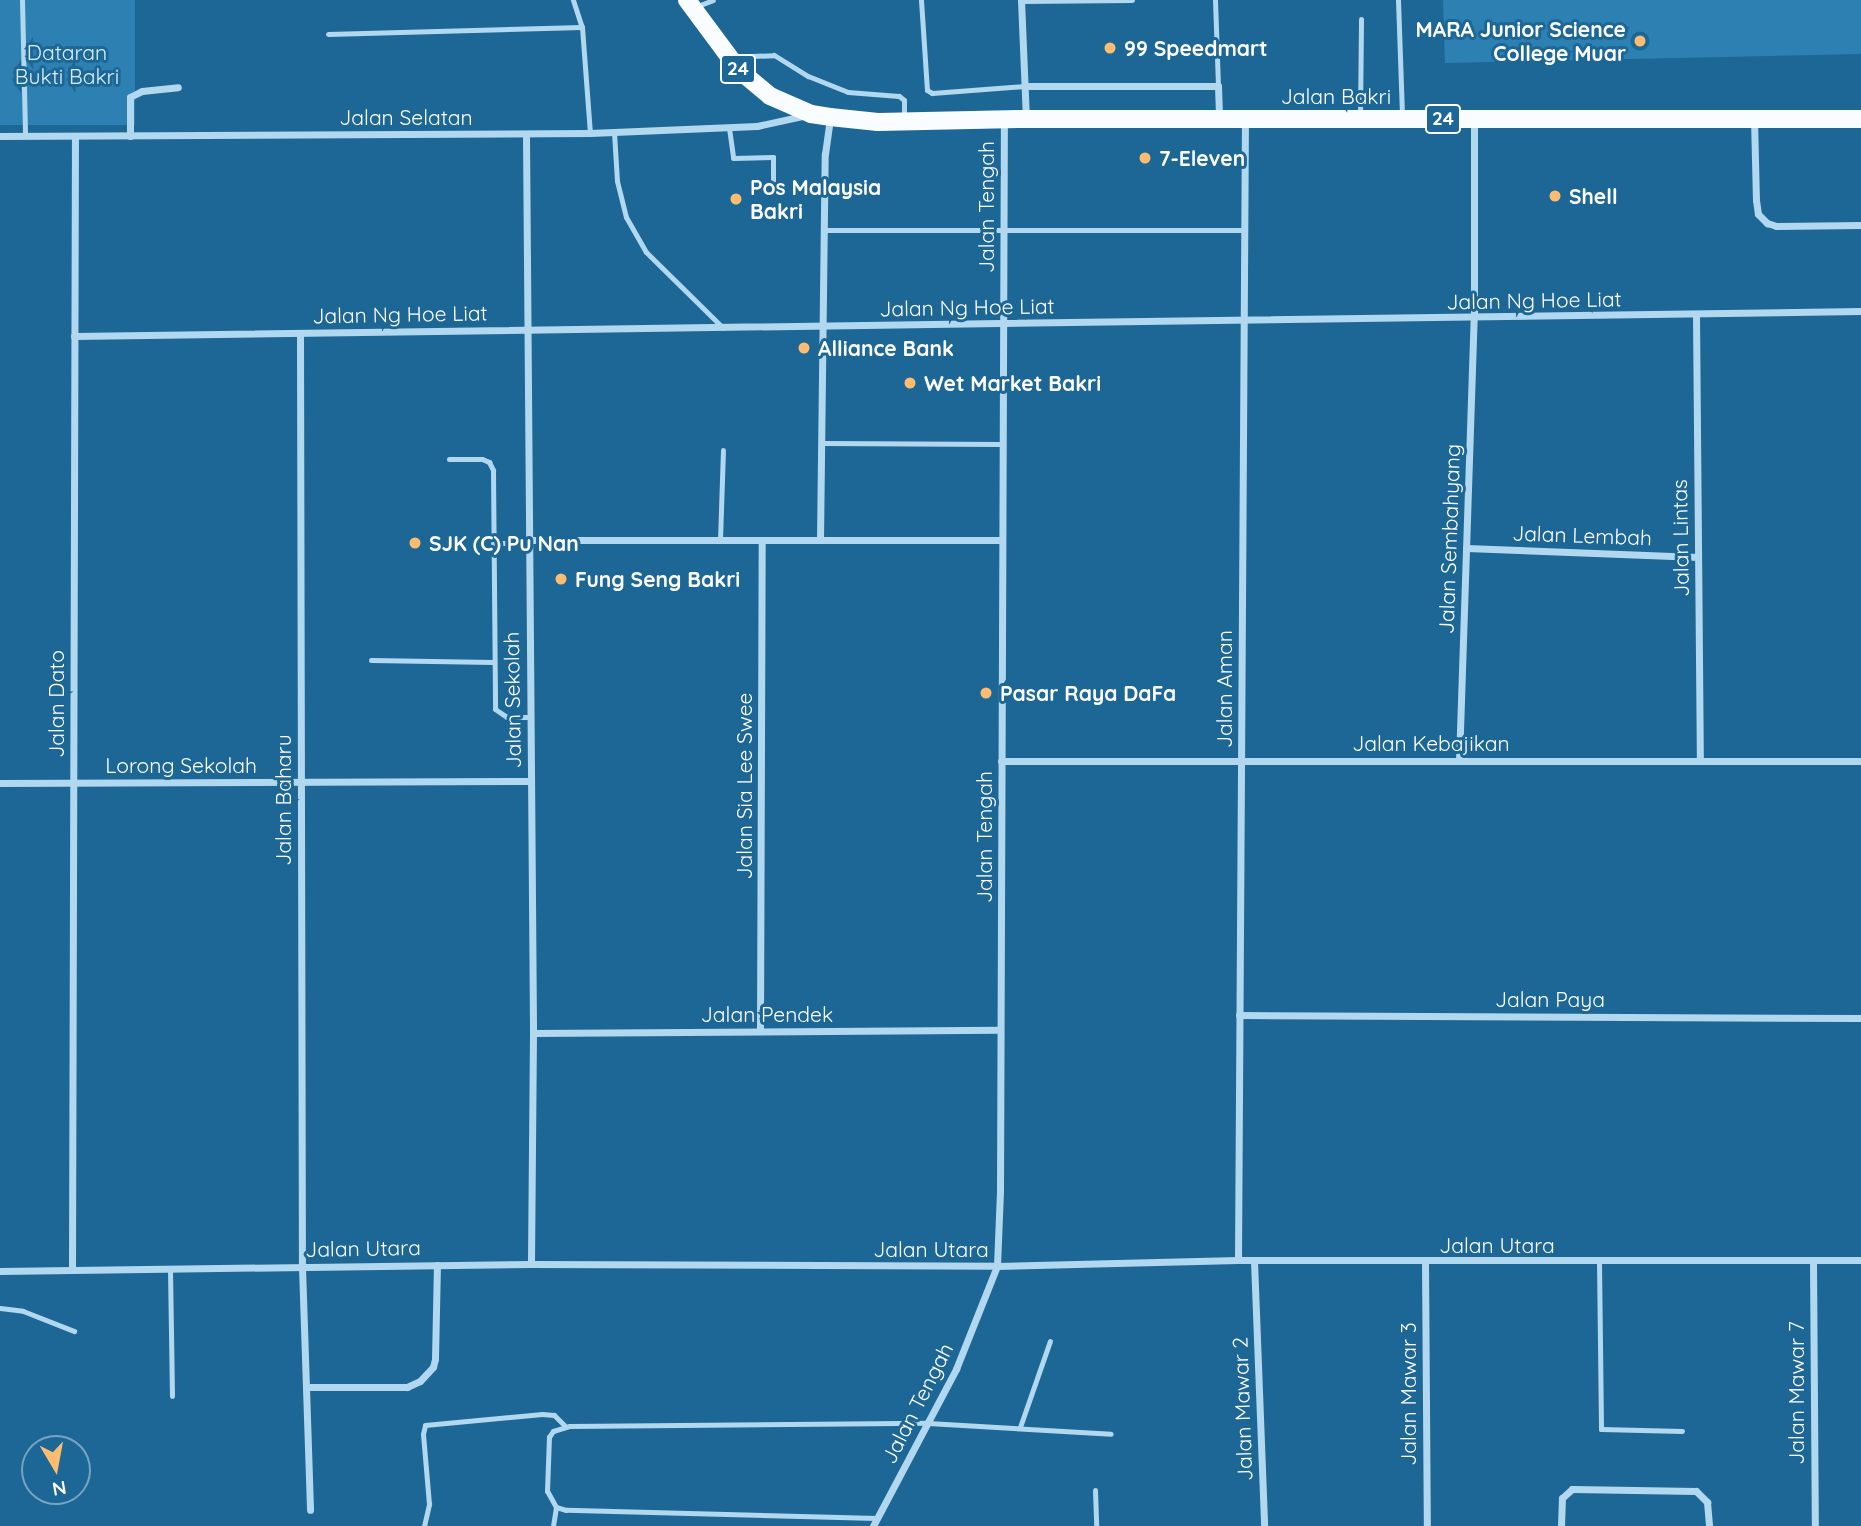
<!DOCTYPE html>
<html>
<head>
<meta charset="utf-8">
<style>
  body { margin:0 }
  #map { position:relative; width:1861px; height:1526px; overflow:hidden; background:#1d6796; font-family:Quicksand,sans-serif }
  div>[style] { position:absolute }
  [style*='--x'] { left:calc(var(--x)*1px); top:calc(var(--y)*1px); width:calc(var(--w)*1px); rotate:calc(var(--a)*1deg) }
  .green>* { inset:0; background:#2d81b2; transform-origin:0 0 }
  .lane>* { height:5px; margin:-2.5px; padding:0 2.5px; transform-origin:2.5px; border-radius:2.5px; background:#b1d8ef }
  .street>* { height:7px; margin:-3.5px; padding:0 3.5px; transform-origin:3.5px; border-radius:3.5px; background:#b1d8ef }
  .primary>* { height:18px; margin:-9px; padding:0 9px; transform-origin:9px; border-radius:9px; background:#fafdff }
  .dots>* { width:19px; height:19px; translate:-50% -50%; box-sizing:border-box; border:4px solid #1d6796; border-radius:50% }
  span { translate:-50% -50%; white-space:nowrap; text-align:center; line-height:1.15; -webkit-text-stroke:6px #1d6796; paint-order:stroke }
  .shield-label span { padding:2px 5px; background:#1d6796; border:2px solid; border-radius:5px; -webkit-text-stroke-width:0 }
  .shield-label { font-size:19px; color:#fff; font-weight:700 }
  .poi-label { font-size:21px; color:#fff; font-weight:700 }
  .right { translate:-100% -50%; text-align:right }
  .left { translate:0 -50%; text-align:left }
  .park-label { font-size:21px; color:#d8eefb }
  .street-label { font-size:21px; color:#fff }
  .north { position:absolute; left:21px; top:1435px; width:70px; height:70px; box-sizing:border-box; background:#1d6796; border:2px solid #77a4c0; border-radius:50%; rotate:170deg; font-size:19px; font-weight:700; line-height:28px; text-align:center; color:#fff }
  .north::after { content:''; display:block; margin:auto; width:24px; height:32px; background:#febc70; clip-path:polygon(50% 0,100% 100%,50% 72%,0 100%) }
</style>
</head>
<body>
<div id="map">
  <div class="green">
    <div style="left:0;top:0;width:135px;height:125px"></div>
    <div style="clip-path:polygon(1443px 0,1861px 0,1861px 54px,1445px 63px)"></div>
  </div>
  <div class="lane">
    <div style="--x:22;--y:0;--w:136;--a:88.7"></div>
    <div style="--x:573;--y:0;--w:28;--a:72"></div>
    <div style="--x:582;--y:27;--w:106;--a:85.7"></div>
    <div style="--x:921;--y:0;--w:90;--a:86.2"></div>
    <div style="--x:927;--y:90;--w:6;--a:31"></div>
    <div style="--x:932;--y:93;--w:93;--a:-4.3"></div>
    <div style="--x:1215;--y:0;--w:86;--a:88"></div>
    <div style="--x:1398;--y:0;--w:116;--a:88"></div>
    <div style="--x:1021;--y:1;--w:111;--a:-0.5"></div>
    <div style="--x:695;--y:7;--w:19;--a:-21"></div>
    <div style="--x:328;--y:34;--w:254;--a:-1.6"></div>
    <div style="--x:736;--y:62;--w:16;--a:-22"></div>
    <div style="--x:751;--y:56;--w:23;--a:-2"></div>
    <div style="--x:774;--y:55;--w:40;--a:32"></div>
    <div style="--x:808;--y:76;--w:43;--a:21.8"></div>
    <div style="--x:848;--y:92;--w:51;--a:4.5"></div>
    <div style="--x:899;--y:96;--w:6;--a:39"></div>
    <div style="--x:904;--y:100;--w:19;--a:90"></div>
    <div style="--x:1360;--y:117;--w:98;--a:-89.4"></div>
    <div style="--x:729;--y:128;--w:30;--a:82"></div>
    <div style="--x:733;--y:158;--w:40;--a:-1.4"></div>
    <div style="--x:773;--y:157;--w:33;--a:90"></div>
    <div style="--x:614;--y:132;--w:49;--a:86.5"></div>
    <div style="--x:617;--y:181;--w:37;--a:76"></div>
    <div style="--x:626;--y:217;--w:40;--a:60.3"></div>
    <div style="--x:646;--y:252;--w:108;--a:44.6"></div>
    <div style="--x:824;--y:230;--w:420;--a:0"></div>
    <div style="--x:822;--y:443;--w:180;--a:0.3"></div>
    <div style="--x:449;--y:459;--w:33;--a:0"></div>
    <div style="--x:482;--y:459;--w:8;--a:23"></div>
    <div style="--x:489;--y:462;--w:9;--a:63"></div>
    <div style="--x:493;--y:470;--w:239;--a:89.5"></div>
    <div style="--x:495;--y:709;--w:14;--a:34"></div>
    <div style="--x:507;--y:717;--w:22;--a:0"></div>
    <div style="--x:720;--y:540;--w:90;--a:-88.1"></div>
    <div style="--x:493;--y:543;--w:35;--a:0"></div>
    <div style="--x:371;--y:660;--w:122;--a:0.9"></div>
    <div style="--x:1599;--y:1262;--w:167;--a:89.3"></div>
    <div style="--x:1601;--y:1429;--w:81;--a:1.4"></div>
    <div style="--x:170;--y:1269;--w:127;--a:89.1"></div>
    <div style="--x:0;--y:1308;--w:23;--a:7"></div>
    <div style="--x:23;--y:1311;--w:55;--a:21.4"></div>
    <div style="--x:1020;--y:1427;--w:91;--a:-70.8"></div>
    <div style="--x:1095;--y:1490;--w:36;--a:88"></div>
    <div style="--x:877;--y:1518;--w:311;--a:-178.5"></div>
    <div style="--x:566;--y:1510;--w:10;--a:-163"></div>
    <div style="--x:556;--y:1507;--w:18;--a:-119"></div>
    <div style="--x:547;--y:1491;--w:54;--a:-87.9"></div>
    <div style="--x:549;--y:1437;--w:7;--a:-56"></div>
    <div style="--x:553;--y:1431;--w:17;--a:-17"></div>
    <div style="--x:569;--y:1426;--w:359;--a:-0.5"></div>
    <div style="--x:928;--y:1423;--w:183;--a:3.4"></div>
    <div style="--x:424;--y:1526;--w:23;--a:-77"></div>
    <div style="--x:429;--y:1504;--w:70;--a:-94.9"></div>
    <div style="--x:423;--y:1434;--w:9;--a:-77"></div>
    <div style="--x:425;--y:1425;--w:118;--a:-5.4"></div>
    <div style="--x:542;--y:1414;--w:12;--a:5"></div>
    <div style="--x:554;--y:1415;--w:16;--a:45"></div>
    <div style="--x:553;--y:1526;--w:19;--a:-81"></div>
  </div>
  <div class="street">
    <div style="--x:1021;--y:0;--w:118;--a:87.6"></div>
    <div style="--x:1025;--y:86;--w:193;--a:0"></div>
    <div style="--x:1218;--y:86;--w:33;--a:88"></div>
    <div style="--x:1754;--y:119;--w:81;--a:88.6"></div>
    <div style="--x:1756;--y:200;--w:14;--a:82"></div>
    <div style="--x:1758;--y:214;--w:13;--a:45"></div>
    <div style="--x:1767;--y:223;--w:9;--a:18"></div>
    <div style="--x:1776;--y:226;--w:85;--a:-0.7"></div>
    <div style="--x:526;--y:135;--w:898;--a:89.55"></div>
    <div style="--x:533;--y:1033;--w:231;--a:90.5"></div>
    <div style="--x:0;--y:136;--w:590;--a:-0.29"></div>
    <div style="--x:590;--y:133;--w:167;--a:-2.4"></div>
    <div style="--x:757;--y:126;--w:51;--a:-12.4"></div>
    <div style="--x:130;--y:136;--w:39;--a:-90"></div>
    <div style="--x:130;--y:97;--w:13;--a:-27"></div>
    <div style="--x:142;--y:91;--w:36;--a:-6"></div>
    <div style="--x:1696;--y:315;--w:446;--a:89.5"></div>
    <div style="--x:300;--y:333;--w:934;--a:89.88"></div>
    <div style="--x:302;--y:1267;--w:243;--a:88.1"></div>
    <div style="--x:74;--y:336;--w:1787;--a:-0.8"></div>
    <div style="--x:528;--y:540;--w:474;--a:0"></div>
    <div style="--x:820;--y:540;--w:386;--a:-89.3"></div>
    <div style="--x:825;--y:154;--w:36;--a:-82"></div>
    <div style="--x:1466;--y:548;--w:232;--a:2.2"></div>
    <div style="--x:1001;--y:761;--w:860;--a:0"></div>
    <div style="--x:1459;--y:761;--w:449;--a:-88.1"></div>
    <div style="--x:1474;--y:312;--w:191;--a:-90"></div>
    <div style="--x:0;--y:783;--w:530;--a:-0.22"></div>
    <div style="--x:1239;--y:1015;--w:622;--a:0.28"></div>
    <div style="--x:760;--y:1031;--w:491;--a:-89.8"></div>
    <div style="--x:533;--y:1033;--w:467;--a:-0.4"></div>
    <div style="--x:1238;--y:1260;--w:1140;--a:-89.65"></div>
    <div style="--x:1813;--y:1260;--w:266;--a:89.6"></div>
    <div style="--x:1254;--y:1261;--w:265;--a:87.8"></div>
    <div style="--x:1425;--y:1262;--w:264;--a:89.6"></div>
    <div style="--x:72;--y:1270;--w:1133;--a:-89.85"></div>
    <div style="--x:0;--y:1271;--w:531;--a:-0.76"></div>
    <div style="--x:531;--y:1264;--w:466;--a:0.2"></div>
    <div style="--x:997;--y:1266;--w:241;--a:-1.4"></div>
    <div style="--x:1238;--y:1260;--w:623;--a:0"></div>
    <div style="--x:306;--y:1387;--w:101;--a:0"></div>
    <div style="--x:407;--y:1387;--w:14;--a:-25"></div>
    <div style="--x:420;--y:1381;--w:19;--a:-47"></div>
    <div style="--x:433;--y:1367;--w:8;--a:-76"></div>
    <div style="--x:435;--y:1359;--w:94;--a:-88.8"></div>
    <div style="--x:873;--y:1526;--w:178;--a:-62.1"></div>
    <div style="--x:956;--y:1369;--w:111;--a:-68.3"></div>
    <div style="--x:997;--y:1266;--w:76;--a:-87.7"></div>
    <div style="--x:1000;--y:1190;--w:1070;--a:-89.79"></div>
    <div style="--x:1561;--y:1526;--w:28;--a:-88"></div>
    <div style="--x:1562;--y:1498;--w:13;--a:-42"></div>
    <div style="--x:1572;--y:1489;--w:124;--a:0.9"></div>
    <div style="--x:1696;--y:1491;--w:16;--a:45"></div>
    <div style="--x:1707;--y:1502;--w:24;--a:85"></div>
  </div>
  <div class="primary">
    <div style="--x:687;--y:0;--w:87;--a:53.4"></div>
    <div style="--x:739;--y:70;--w:40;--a:40"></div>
    <div style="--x:770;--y:96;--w:45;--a:23.7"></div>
    <div style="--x:811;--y:114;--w:19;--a:9"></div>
    <div style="--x:830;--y:117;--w:48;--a:5.9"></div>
    <div style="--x:878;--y:122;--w:148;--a:-1.2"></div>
    <div style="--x:1026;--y:119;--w:835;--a:0"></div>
  </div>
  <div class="dots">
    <div style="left:1640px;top:41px;background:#febc70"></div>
    <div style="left:1110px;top:48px;background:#febc70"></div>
    <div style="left:1145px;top:158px;background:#febc70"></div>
    <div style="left:1555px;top:196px;background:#febc70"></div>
    <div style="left:736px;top:199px;background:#febc70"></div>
    <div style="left:804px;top:348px;background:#febc70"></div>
    <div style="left:910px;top:383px;background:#febc70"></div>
    <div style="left:415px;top:543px;background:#febc70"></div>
    <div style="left:561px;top:579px;background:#febc70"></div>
    <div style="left:986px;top:693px;background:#febc70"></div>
  </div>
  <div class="shield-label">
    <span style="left:738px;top:69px">24</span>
    <span style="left:1443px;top:119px">24</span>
  </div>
  <div class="poi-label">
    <span class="right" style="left:1626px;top:41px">MARA Junior Science<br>College Muar</span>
    <span class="left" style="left:1124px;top:48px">99 Speedmart</span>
    <span class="left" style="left:1159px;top:158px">7-Eleven</span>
    <span class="left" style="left:750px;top:199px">Pos Malaysia<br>Bakri</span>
    <span class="left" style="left:1569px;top:196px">Shell</span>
    <span class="left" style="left:818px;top:348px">Alliance Bank</span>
    <span class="left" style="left:924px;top:383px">Wet Market Bakri</span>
    <span class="left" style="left:429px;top:543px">SJK (C) Pu Nan</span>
    <span class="left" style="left:575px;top:579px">Fung Seng Bakri</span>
    <span class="left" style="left:1000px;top:693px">Pasar Raya DaFa</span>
  </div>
  <div class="park-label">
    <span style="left:67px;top:64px">Dataran<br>Bukti Bakri</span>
  </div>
  <div class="street-label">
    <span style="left:1336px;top:96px">Jalan Bakri</span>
    <span style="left:406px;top:117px">Jalan Selatan</span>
    <span style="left:986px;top:207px;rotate:-90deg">Jalan Tengah</span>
    <span style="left:1534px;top:300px;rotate:-1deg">Jalan Ng Hoe Liat</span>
    <span style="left:967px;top:307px;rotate:-1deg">Jalan Ng Hoe Liat</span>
    <span style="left:400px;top:314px;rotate:-1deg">Jalan Ng Hoe Liat</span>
    <span style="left:1582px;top:535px;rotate:2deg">Jalan Lembah</span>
    <span style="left:1680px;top:538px;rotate:-91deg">Jalan Lintas</span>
    <span style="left:1449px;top:539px;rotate:-88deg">Jalan Sembahyang</span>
    <span style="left:1224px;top:689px;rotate:-90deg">Jalan Aman</span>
    <span style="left:512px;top:700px;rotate:-91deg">Jalan Sekolah</span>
    <span style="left:56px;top:704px;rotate:-90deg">Jalan Dato</span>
    <span style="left:1431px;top:743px">Jalan Kebajikan</span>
    <span style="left:181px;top:765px">Lorong Sekolah</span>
    <span style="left:744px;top:786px;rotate:-90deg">Jalan Sia Lee Swee</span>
    <span style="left:283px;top:800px;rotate:-90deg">Jalan Baharu</span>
    <span style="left:984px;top:837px;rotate:-90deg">Jalan Tengah</span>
    <span style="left:1550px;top:999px">Jalan Paya</span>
    <span style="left:767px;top:1014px">Jalan Pendek</span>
    <span style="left:1497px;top:1245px">Jalan Utara</span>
    <span style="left:363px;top:1248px;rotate:-1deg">Jalan Utara</span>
    <span style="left:931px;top:1249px">Jalan Utara</span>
    <span style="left:1796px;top:1393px;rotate:-90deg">Jalan Mawar 7</span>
    <span style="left:1408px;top:1394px;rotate:-90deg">Jalan Mawar 3</span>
    <span style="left:917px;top:1403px;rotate:-63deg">Jalan Tengah</span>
    <span style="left:1242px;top:1409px;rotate:-92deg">Jalan Mawar 2</span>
  </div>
  <div class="north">N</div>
</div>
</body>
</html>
